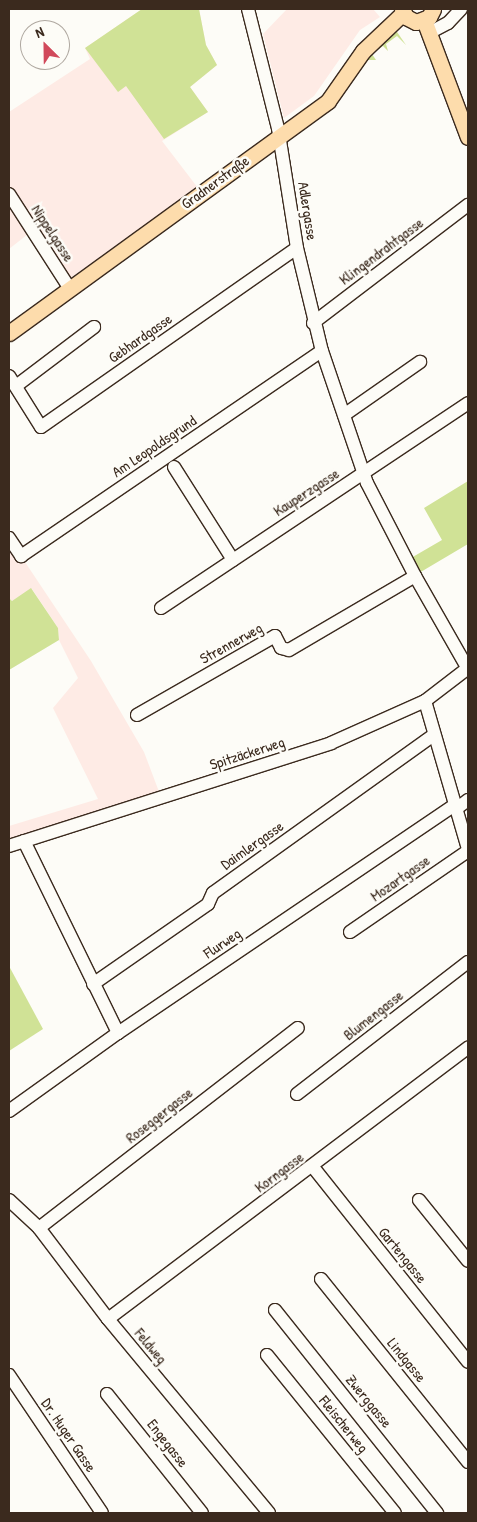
<!DOCTYPE html>
<html>
<head>
<meta charset="utf-8">
<style>
  body { margin:0 }
  #map { position:relative; width:477px; height:1522px; overflow:hidden; background:#fdfcf7; font-family:"Patrick Hand",sans-serif }
  div>[style] { position:absolute }
  [style*='--x'] { left:calc(var(--x)*1px); top:calc(var(--y)*1px); width:calc(var(--w)*1px); rotate:calc(var(--a)*1deg) }
  .built>* { inset:0; background:#feebe5 }
  .green>* { inset:0; background:#d0e296 }
  .roads { filter:drop-shadow(1px 0 #3b2a1e) drop-shadow(-1px 0 #3b2a1e) drop-shadow(0 1px #3b2a1e) drop-shadow(0 -1px #3b2a1e) }
  .minor>* { height:12px; margin:-6px; padding:0 6px; transform-origin:6px; border-radius:6px; background:#fdfcf7 }
  .major>* { height:15px; margin:-7.5px; padding:0 7.5px; transform-origin:7.5px; border-radius:7.5px; background:#fddcac }
  span { translate:-50% -50%; white-space:nowrap; text-align:center; line-height:1.15; -webkit-text-stroke:5px #fdfcf7; paint-order:stroke }
  .street-label { font-size:15px; color:#3b2a1e }
  .frame { position:absolute; inset:0; border:10px solid #3b2a1e; pointer-events:none }
  .north { position:absolute; left:20px; top:20px; width:50px; height:50px; box-sizing:border-box; background:#fdfcf7; border:1px solid #afa8a0; border-radius:50%; rotate:337deg; font-size:14px; font-weight:700; line-height:20px; text-align:center; color:#3b2a1e }
  .north::after { content:''; display:block; margin:auto; width:18px; height:22px; background:#d1495b; clip-path:polygon(50% 0,100% 100%,50% 72%,0 100%) }
</style>
</head>
<body>
<div id="map">
  <div class="built">
    <div style="clip-path:polygon(142px 9px,199px 9px,206px 45px,217px 65px,190px 87px,208px 112px,162px 141px,198px 188px,65px 282px,32px 231px,9px 249px,9px 112px,90px 59px,85px 48px)"></div>
    <div style="clip-path:polygon(287px 9px,373px 9px,380px 17px,360px 30px,314px 96px,284px 118px,263px 34px)"></div>
    <div style="clip-path:polygon(9px 538px,91px 661px,144px 752px,161px 797px,9px 846px,9px 826px,98px 799px,53px 708px,78px 678px,59px 640px,58px 628px,32px 589px,12px 601px,9px 598px)"></div>
  </div>
  <div class="green">
    <div style="clip-path:polygon(142px 9px,199px 9px,206px 45px,217px 65px,190px 87px,208px 112px,164px 139px,126px 86px,118px 92px,85px 48px)"></div>
    <div style="clip-path:polygon(395px 29px,406px 45px,397px 36px,386px 44px,388px 51px,383px 46px,372px 54px,376px 60px,368px 60px,368px 56px)"></div>
    <div style="clip-path:polygon(468px 481px,468px 544px,419px 573px,411px 558px,442px 540px,424px 508px)"></div>
    <div style="clip-path:polygon(31px 588px,58px 628px,59px 640px,9px 670px,9px 598px,12px 601px)"></div>
    <div style="clip-path:polygon(9px 966px,43px 1029px,9px 1051px)"></div>
  </div>
  <div class="roads">
    <div class="minor">
      <div style="--x:248;--y:9;--w:123;--a:75.9"></div>
      <div style="--x:278;--y:128;--w:121;--a:81"></div>
      <div style="--x:297;--y:248;--w:106;--a:76.4"></div>
      <div style="--x:322;--y:351;--w:139;--a:71.2"></div>
      <div style="--x:367;--y:483;--w:105;--a:62.7"></div>
      <div style="--x:415;--y:576;--w:107;--a:60.3"></div>
      <div style="--x:429;--y:33;--w:21;--a:-28"></div>
      <div style="--x:448;--y:23;--w:19;--a:-47"></div>
      <div style="--x:9;--y:194;--w:113;--a:57.3"></div>
      <div style="--x:313;--y:323;--w:195;--a:-37.3"></div>
      <div style="--x:9;--y:376;--w:60;--a:57.9"></div>
      <div style="--x:41;--y:427;--w:312;--a:-35"></div>
      <div style="--x:16;--y:386;--w:98;--a:-37.1"></div>
      <div style="--x:344;--y:415;--w:93;--a:-34.9"></div>
      <div style="--x:174;--y:467;--w:110;--a:57.6"></div>
      <div style="--x:9;--y:538;--w:22;--a:56"></div>
      <div style="--x:21;--y:556;--w:364;--a:-34.3"></div>
      <div style="--x:161;--y:608;--w:369;--a:-33.7"></div>
      <div style="--x:425;--y:701;--w:154;--a:73.8"></div>
      <div style="--x:137;--y:715;--w:159;--a:-29.8"></div>
      <div style="--x:275;--y:636;--w:13;--a:63"></div>
      <div style="--x:281;--y:648;--w:8;--a:14"></div>
      <div style="--x:289;--y:650;--w:146;--a:-30.4"></div>
      <div style="--x:456;--y:809;--w:15;--a:-37"></div>
      <div style="--x:24;--y:841;--w:214;--a:63.9"></div>
      <div style="--x:9;--y:846;--w:338;--a:-17.7"></div>
      <div style="--x:331;--y:743;--w:103;--a:-24.1"></div>
      <div style="--x:425;--y:701;--w:54;--a:-37.5"></div>
      <div style="--x:350;--y:932;--w:143;--a:-34.5"></div>
      <div style="--x:93;--y:984;--w:140;--a:-34.8"></div>
      <div style="--x:208;--y:904;--w:12;--a:-66"></div>
      <div style="--x:213;--y:893;--w:272;--a:-35.6"></div>
      <div style="--x:297;--y:1094;--w:216;--a:-37.7"></div>
      <div style="--x:9;--y:1111;--w:134;--a:-35.6"></div>
      <div style="--x:118;--y:1033;--w:407;--a:-34.1"></div>
      <div style="--x:313;--y:1167;--w:249;--a:51.5"></div>
      <div style="--x:9;--y:1200;--w:41;--a:43"></div>
      <div style="--x:39;--y:1228;--w:114;--a:52.8"></div>
      <div style="--x:108;--y:1319;--w:252;--a:50.3"></div>
      <div style="--x:419;--y:1200;--w:78;--a:51.2"></div>
      <div style="--x:39;--y:1228;--w:327;--a:-37.7"></div>
      <div style="--x:321;--y:1279;--w:235;--a:51.2"></div>
      <div style="--x:275;--y:1310;--w:260;--a:51.4"></div>
      <div style="--x:108;--y:1319;--w:451;--a:-37"></div>
      <div style="--x:267;--y:1355;--w:203;--a:51"></div>
      <div style="--x:9;--y:1375;--w:166;--a:56"></div>
      <div style="--x:107;--y:1394;--w:152;--a:51.4"></div>
    </div>
    <div class="major">
      <div style="--x:402;--y:9;--w:9;--a:63"></div>
      <div style="--x:406;--y:17;--w:11;--a:27"></div>
      <div style="--x:416;--y:22;--w:14;--a:-21"></div>
      <div style="--x:429;--y:17;--w:9;--a:-63"></div>
      <div style="--x:424;--y:20;--w:125;--a:69.4"></div>
      <div style="--x:9;--y:333;--w:394;--a:-36"></div>
      <div style="--x:328;--y:101;--w:61;--a:-55"></div>
      <div style="--x:363;--y:51;--w:55;--a:-43.5"></div>
    </div>
  </div>
  <div class="street-label">
    <span style="left:215px;top:182px;rotate:-36deg">Gradnerstraße</span>
    <span style="left:308px;top:211px;rotate:81deg">Adlergasse</span>
    <span style="left:53px;top:233px;rotate:57deg">Nippelgasse</span>
    <span style="left:381px;top:251px;rotate:-37deg">Klingendrahtgasse</span>
    <span style="left:140px;top:338px;rotate:-35deg">Gebhardgasse</span>
    <span style="left:154px;top:446px;rotate:-34deg">Am Leopoldsgrund</span>
    <span style="left:306px;top:492px;rotate:-33deg">Kauperzgasse</span>
    <span style="left:231px;top:643px;rotate:-29deg">Strennerweg</span>
    <span style="left:247px;top:753px;rotate:-18deg">Spitzäckerweg</span>
    <span style="left:252px;top:845px;rotate:-35deg">Daimlergasse</span>
    <span style="left:400px;top:878px;rotate:-35deg">Mozartgasse</span>
    <span style="left:222px;top:943px;rotate:-34deg">Flurweg</span>
    <span style="left:373px;top:1015px;rotate:-38deg">Blumengasse</span>
    <span style="left:159px;top:1115px;rotate:-38deg">Roseggergasse</span>
    <span style="left:279px;top:1172px;rotate:-37deg">Korngasse</span>
    <span style="left:403px;top:1255px;rotate:51deg">Gartengasse</span>
    <span style="left:151px;top:1346px;rotate:50deg">Feldweg</span>
    <span style="left:407px;top:1360px;rotate:51deg">Lindgasse</span>
    <span style="left:369px;top:1401px;rotate:51deg">Zwerggasse</span>
    <span style="left:344px;top:1424px;rotate:51deg">Fleischerweg</span>
    <span style="left:69px;top:1435px;rotate:56deg">Dr. Huger Gasse</span>
    <span style="left:168px;top:1443px;rotate:52deg">Engegasse</span>
  </div>
  <div class="frame"></div>
  <div class="north">N</div>
</div>
</body>
</html>
